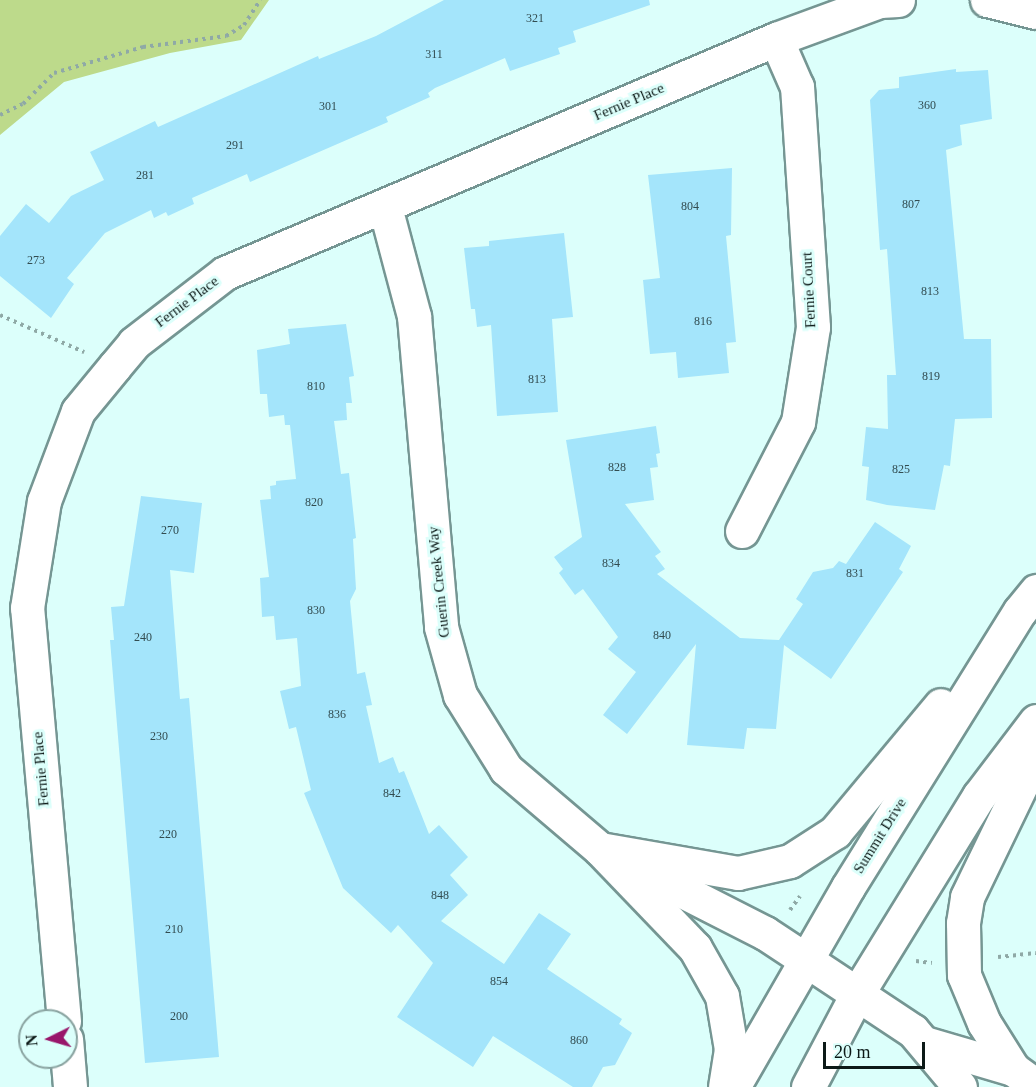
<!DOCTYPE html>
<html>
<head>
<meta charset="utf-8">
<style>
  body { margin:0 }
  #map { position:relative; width:1036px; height:1087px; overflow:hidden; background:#dcfffb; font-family:Georgia,serif }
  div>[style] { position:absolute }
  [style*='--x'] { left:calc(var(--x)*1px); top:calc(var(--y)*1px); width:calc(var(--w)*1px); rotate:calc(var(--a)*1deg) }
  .green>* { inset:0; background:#bdda8b }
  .building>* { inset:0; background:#a4e5fb }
  .path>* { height:4px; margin-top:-2px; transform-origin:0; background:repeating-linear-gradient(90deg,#8fa9a6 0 3px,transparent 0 7.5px) }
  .roads { filter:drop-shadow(2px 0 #759693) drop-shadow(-2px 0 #759693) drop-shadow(0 2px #759693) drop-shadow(0 -2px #759693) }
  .minor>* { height:33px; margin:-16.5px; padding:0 16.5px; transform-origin:16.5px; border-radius:16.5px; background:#fff }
  .tertiary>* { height:33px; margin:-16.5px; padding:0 16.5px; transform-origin:16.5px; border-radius:16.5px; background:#fff }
  .secondary>* { height:33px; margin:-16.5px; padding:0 16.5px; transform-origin:16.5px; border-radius:16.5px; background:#fff }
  span { translate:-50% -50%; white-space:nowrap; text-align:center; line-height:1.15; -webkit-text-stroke:6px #dcfffb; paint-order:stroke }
  .number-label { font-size:12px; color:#324c50 }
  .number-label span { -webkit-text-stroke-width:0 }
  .street-label { font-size:15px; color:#0c1917 }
  .north { position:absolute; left:18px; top:1009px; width:60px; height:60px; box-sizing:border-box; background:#dcfffb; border:2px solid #89a3a0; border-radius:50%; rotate:265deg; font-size:16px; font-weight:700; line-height:24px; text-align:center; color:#0c1917 }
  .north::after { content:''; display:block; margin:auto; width:21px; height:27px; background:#99166b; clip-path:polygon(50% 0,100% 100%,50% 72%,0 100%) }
  .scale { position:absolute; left:823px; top:1042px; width:102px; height:27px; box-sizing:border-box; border:3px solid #0c1917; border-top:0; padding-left:8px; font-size:18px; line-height:21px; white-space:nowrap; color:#0c1917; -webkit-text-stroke:4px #dcfffb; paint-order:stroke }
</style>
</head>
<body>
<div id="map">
  <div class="green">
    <div style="clip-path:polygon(0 0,269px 0,241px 40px,170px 53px,64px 82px,0 135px)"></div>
  </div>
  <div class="building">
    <div style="clip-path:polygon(444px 0,649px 0,650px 5px,573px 31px,576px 42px,558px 48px,560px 54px,510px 71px,505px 58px,435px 88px,428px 93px,430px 97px,386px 117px,388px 122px,250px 182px,247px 174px,192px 198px,194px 204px,168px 216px,166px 212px,154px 218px,151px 210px,105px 233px,67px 278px,74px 284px,51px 318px,0 276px,0 236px,26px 204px,49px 223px,71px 196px,104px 180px,90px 152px,155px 121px,158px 127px,318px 56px,319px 59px,376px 36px)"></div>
    <div style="clip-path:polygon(956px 69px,956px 72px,988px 70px,992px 119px,960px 125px,962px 145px,946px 150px,964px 339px,991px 339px,992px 418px,955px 419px,950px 466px,944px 465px,935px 510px,887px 505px,866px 500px,869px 467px,862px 466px,866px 427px,888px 429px,887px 375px,896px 375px,887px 249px,880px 250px,870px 100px,879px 90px,899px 88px,899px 77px)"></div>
    <div style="clip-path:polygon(732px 168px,731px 235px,726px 236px,736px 342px,726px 343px,729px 373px,678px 378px,676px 352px,650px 354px,643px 280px,660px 278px,648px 175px)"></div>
    <div style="clip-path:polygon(564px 233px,573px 317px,552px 319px,558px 412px,497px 416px,491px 325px,477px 327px,475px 309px,471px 309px,464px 248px,489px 246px,489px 241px)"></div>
    <div style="clip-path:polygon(346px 324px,354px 376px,349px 377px,352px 403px,346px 403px,347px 420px,334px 421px,341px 474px,349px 473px,356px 538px,353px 539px,356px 589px,350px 601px,357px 674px,365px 672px,372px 705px,366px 706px,379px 763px,393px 757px,399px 773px,404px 771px,429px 834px,439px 825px,468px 857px,450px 875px,468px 895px,441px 921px,504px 964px,539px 913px,571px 934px,547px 969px,622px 1019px,619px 1024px,632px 1033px,615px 1065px,603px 1067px,592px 1087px,573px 1087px,493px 1036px,473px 1067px,397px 1017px,433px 963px,398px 925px,391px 933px,343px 888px,304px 793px,311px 790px,296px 727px,289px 729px,280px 691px,301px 686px,297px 638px,276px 640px,274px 616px,262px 617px,260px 578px,269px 577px,260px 500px,271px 499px,270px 486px,276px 485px,276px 481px,296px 479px,290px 425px,285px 425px,284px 415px,269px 417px,267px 394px,260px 394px,257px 350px,290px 344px,288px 329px)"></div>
    <div style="clip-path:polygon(656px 426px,660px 453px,656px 454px,658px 467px,650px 468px,654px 500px,625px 504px,661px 552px,655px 556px,665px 569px,657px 574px,740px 638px,779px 640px,803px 604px,796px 599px,813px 572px,833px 568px,839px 561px,846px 564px,875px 522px,911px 546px,899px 569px,903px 572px,831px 679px,784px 645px,776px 729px,747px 728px,744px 749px,687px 745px,696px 644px,627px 734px,603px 715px,636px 672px,608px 649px,618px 637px,583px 589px,575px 595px,559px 573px,563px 569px,554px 557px,582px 537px,566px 440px)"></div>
    <div style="clip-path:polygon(141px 496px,202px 503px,194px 573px,170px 570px,180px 699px,189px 698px,219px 1057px,145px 1063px,110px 640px,114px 640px,111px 607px,124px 606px)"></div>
  </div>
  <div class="path">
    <div style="--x:0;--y:115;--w:25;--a:-26"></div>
    <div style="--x:23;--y:104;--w:44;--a:-45"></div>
    <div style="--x:54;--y:73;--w:93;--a:-16.3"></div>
    <div style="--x:143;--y:47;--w:84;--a:-7.5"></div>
    <div style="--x:226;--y:36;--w:21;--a:-31"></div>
    <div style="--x:244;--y:25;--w:30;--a:-57"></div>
    <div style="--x:0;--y:315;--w:92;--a:23.8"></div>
    <div style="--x:790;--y:910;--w:17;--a:-54"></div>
    <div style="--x:998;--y:957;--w:38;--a:-6"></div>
    <div style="--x:916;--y:961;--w:16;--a:7"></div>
  </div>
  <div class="roads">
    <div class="minor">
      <div style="--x:987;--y:0;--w:50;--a:13.8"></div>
      <div style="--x:385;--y:207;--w:113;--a:75.1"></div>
      <div style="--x:414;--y:316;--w:312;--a:85"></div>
      <div style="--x:441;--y:627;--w:71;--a:74.4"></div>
      <div style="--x:460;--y:695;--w:87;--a:58.1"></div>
      <div style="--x:506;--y:769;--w:123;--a:40.4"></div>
      <div style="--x:600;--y:849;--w:185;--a:27"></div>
      <div style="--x:765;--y:933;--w:49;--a:33.4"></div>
      <div style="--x:742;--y:531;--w:123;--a:-62.8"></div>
      <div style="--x:798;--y:422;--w:96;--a:-81"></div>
      <div style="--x:813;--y:327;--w:241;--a:-93.8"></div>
      <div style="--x:797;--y:87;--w:52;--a:-113.6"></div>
      <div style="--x:64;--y:1021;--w:415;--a:-95.1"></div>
      <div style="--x:27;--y:608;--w:108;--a:-81"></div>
      <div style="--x:44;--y:501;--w:96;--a:-69.3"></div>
      <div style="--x:78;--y:411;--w:58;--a:-50.6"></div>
      <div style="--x:115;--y:366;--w:30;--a:-50"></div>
      <div style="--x:134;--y:343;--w:115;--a:-37.6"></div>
      <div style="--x:225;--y:273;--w:599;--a:-23.01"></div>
      <div style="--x:776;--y:39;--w:111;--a:-20.1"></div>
      <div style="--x:880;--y:1;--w:18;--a:-3"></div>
      <div style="--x:66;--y:1039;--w:48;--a:85.2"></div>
    </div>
    <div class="tertiary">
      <div style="--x:806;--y:960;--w:128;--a:33.6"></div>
      <div style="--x:913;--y:1031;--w:73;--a:50"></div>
      <div style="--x:928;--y:1044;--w:89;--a:16.4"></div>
      <div style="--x:1013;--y:1069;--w:29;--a:36"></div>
    </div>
    <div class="secondary">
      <div style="--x:600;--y:849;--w:140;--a:9.9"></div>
      <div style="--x:738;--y:873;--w:53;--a:-13"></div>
      <div style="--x:790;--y:861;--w:54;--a:-32.8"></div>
      <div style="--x:835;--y:832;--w:165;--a:-50.2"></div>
      <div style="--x:600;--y:849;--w:137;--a:46.2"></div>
      <div style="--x:695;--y:948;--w:55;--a:60.6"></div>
      <div style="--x:722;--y:996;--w:54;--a:80.4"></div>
      <div style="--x:731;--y:1049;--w:38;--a:99"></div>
      <div style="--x:1013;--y:1069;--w:54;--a:-122.2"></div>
      <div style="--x:984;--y:1023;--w:52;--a:-112.6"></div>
      <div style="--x:964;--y:975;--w:52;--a:-91.1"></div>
      <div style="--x:963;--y:923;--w:26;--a:-81"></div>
      <div style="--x:967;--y:897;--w:159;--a:-64.2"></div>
      <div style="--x:733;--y:1087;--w:231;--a:-60.1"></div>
      <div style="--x:848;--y:887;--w:325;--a:-58.1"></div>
      <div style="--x:1020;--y:611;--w:26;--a:-51"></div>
      <div style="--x:808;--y:1087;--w:105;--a:-62.2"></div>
      <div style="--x:857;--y:994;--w:233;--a:-58.4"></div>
      <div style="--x:979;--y:796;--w:94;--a:-52.8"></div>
    </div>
  </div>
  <div class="number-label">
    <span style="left:535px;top:19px">321</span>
    <span style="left:434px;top:55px">311</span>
    <span style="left:927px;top:106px">360</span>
    <span style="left:328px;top:107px">301</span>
    <span style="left:235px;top:146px">291</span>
    <span style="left:145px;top:176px">281</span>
    <span style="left:911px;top:205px">807</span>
    <span style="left:690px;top:207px">804</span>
    <span style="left:36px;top:261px">273</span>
    <span style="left:930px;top:292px">813</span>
    <span style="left:703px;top:322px">816</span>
    <span style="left:931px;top:377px">819</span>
    <span style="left:537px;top:380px">813</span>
    <span style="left:316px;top:387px">810</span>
    <span style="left:617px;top:468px">828</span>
    <span style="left:901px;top:470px">825</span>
    <span style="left:314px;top:503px">820</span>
    <span style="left:170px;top:531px">270</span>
    <span style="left:611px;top:564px">834</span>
    <span style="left:855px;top:574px">831</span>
    <span style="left:316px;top:611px">830</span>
    <span style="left:662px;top:636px">840</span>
    <span style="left:143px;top:638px">240</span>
    <span style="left:337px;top:715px">836</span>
    <span style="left:159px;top:737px">230</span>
    <span style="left:392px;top:794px">842</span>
    <span style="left:168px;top:835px">220</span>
    <span style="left:440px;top:896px">848</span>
    <span style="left:174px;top:930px">210</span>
    <span style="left:499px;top:982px">854</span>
    <span style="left:179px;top:1017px">200</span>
    <span style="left:579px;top:1041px">860</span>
  </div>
  <div class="street-label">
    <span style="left:629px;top:102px;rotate:-23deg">Fernie Place</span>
    <span style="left:809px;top:290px;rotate:-93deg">Fernie Court</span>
    <span style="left:187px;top:302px;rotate:-37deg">Fernie Place</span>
    <span style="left:439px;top:582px;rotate:-96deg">Guerin Creek Way</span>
    <span style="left:41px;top:769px;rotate:-95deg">Fernie Place</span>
    <span style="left:880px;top:836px;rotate:-58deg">Summit Drive</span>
  </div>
  <div class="north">N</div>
  <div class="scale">20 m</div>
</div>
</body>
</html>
